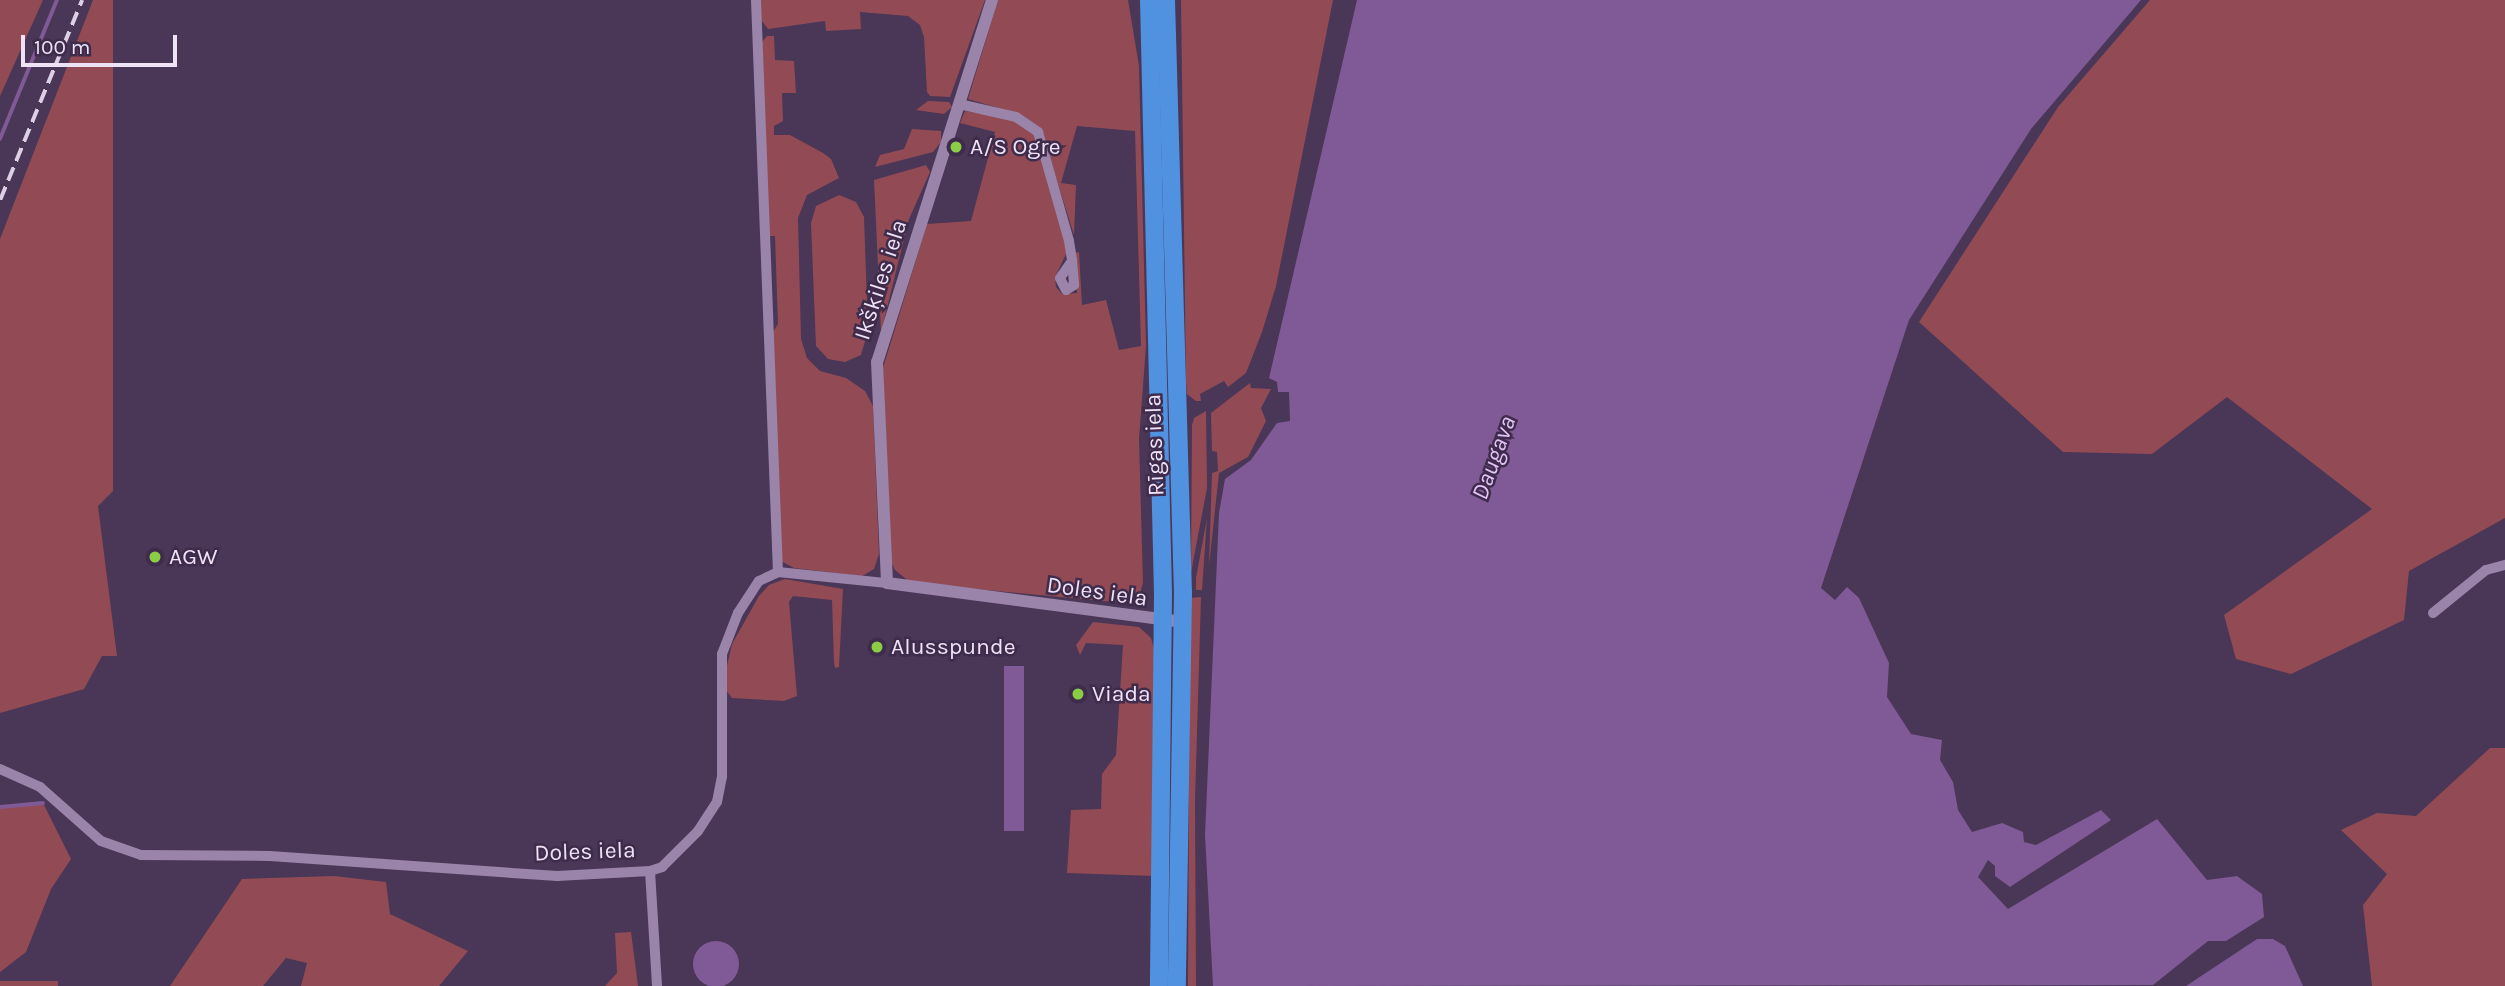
<!DOCTYPE html>
<html>
<head>
<meta charset="utf-8">
<style>
  body { margin:0 }
  #map { position:relative; width:2505px; height:986px; overflow:hidden; background:#4a3656; font-family:Karla,sans-serif }
  div>[style] { position:absolute }
  [style*='--x'] { left:calc(var(--x)*1px); top:calc(var(--y)*1px); width:calc(var(--w)*1px); rotate:calc(var(--a)*1deg) }
  .green>* { inset:0; background:#924b55; transform-origin:0 0 }
  .water>* { inset:0; background:#805997; transform-origin:0 0 }
  .round { border-radius:50% }
  .stream>* { height:3.5px; margin:-1.75px; padding:0 1.75px; transform-origin:1.75px; border-radius:1.75px; background:#805997 }
  .minor>* { height:10px; margin:-5px; padding:0 5px; transform-origin:5px; border-radius:5px; background:#9a84a9 }
  .tertiary>* { height:12px; margin:-6px; padding:0 6px; transform-origin:6px; border-radius:6px; background:#9a84a9 }
  .trunk>* { height:18px; margin:-9px; padding:0 9px; transform-origin:9px; border-radius:9px; background:#5091e0 }
  .rail>* { height:3.5px; margin-top:-1.75px; transform-origin:0; background:repeating-linear-gradient(90deg,#ddd0e6 0 14px,transparent 0 21px) }
  .dots>* { width:19px; height:19px; translate:-50% -50%; box-sizing:border-box; border:4px solid #3f2b4b; border-radius:50% }
  span { translate:-50% -50%; white-space:nowrap; text-align:center; line-height:1.15; -webkit-text-stroke:5px #3f2b4b; paint-order:stroke }
  .poi-label { font-size:23px; color:#eee2f6 }
  .left { translate:0 -50%; text-align:left }
  .street-label { font-size:23px; color:#eee2f6 }
  .water-label { font-size:24px; color:#e3c2f8; font-style:italic }
  .scale { position:absolute; left:21px; top:35px; width:156px; height:32px; box-sizing:border-box; border:4px solid #eee2f6; border-top:0; padding-left:9px; font-size:21px; line-height:24px; white-space:nowrap; color:#eee2f6; -webkit-text-stroke:5px #3f2b4b; paint-order:stroke }
</style>
</head>
<body>
<div id="map">
  <div class="green">
    <div style="clip-path:polygon(0 0,43px 0,0 96px)"></div>
    <div style="clip-path:polygon(93px 0,113px 0,113px 491px,98px 506px,117px 656px,102px 656px,84px 689px,0 713px,0 239px)"></div>
    <div style="clip-path:polygon(761px 0,985px 0,950px 97px,930px 96px,927px 92px,924px 37px,920px 25px,908px 16px,860px 12px,861px 29px,826px 31px,825px 21px,768px 29px,761px 20px)"></div>
    <div style="clip-path:polygon(998px 0,1128px 0,1139px 66px,1146px 346px,1139px 439px,1143px 583px,1140px 593px,1124px 603px,911px 583px,895px 570px,890px 559px,883px 368px,927px 224px,971px 221px,995px 132px,960px 123px,965px 111px,1017px 120px,1036px 136px,1065px 235px,1067px 252px,1055px 277px,1056px 287px,1062px 294px,1077px 293px,1075px 253px,1079px 252px,1082px 305px,1106px 300px,1119px 350px,1141px 346px,1135px 131px,1077px 126px,1061px 183px,1076px 185px,1074px 235px,1041px 130px,1022px 115px,968px 99px)"></div>
    <div style="clip-path:polygon(1181px 0,1333px 0,1276px 286px,1262px 332px,1246px 373px,1228px 387px,1224px 381px,1200px 394px,1201px 401px,1196px 401px,1187px 394px,1186px 381px)"></div>
    <div style="clip-path:polygon(2150px 0,2505px 0,2505px 518px,2409px 571px,2404px 620px,2291px 674px,2236px 659px,2224px 615px,2372px 509px,2227px 397px,2152px 454px,2063px 452px,1919px 322px,2058px 107px)"></div>
    <div style="clip-path:polygon(767px 36px,774px 36px,775px 60px,794px 61px,796px 93px,782px 93px,783px 121px,774px 126px,774px 135px,790px 135px,823px 153px,831px 159px,839px 178px,807px 195px,798px 218px,801px 339px,807px 358px,820px 371px,846px 378px,865px 391px,873px 406px,879px 554px,874px 569px,862px 576px,794px 568px,781px 561px,771px 335px,778px 324px,775px 236px,768px 236px,762px 42px)"></div>
    <div style="clip-path:polygon(928px 101px,949px 102px,952px 107px,944px 114px,916px 110px)"></div>
    <div style="clip-path:polygon(912px 129px,941px 131px,941px 142px,933px 152px,875px 167px,880px 155px,904px 149px)"></div>
    <div style="clip-path:polygon(926px 165px,930px 172px,909px 219px,881px 332px,874px 180px)"></div>
    <div style="clip-path:polygon(839px 195px,856px 202px,864px 217px,868px 331px,861px 355px,845px 362px,828px 359px,816px 346px,811px 223px,816px 206px)"></div>
    <div style="clip-path:polygon(1250px 383px,1251px 388px,1271px 389px,1261px 408px,1266px 421px,1248px 457px,1219px 473px,1209px 566px,1212px 473px,1218px 471px,1217px 452px,1212px 451px,1211px 413px)"></div>
    <div style="clip-path:polygon(1206px 411px,1207px 488px,1191px 573px,1192px 425px,1194px 418px)"></div>
    <div style="clip-path:polygon(1207px 518px,1202px 590px,1196px 590px,1196px 578px)"></div>
    <div style="clip-path:polygon(785px 579px,843px 589px,839px 667px,835px 668px,834px 662px,832px 600px,793px 596px,789px 602px,797px 696px,784px 701px,732px 698px,726px 690px,726px 670px,732px 644px,759px 596px,769px 585px)"></div>
    <div style="clip-path:polygon(1201px 597px,1195px 801px,1196px 986px,1188px 986px,1190px 598px)"></div>
    <div style="clip-path:polygon(1093px 622px,1139px 627px,1151px 638px,1156px 656px,1155px 876px,1067px 873px,1071px 810px,1101px 809px,1102px 774px,1116px 755px,1123px 645px,1086px 643px,1080px 655px,1076px 645px)"></div>
    <div style="clip-path:polygon(2490px 748px,2505px 748px,2505px 986px,2372px 986px,2363px 905px,2387px 874px,2341px 830px,2377px 813px,2416px 816px)"></div>
    <div style="clip-path:polygon(43px 803px,71px 859px,51px 889px,26px 952px,0 972px,0 807px)"></div>
    <div style="clip-path:polygon(334px 876px,386px 882px,390px 914px,468px 951px,439px 986px,301px 986px,307px 963px,286px 958px,263px 986px,170px 986px,242px 879px)"></div>
    <div style="clip-path:polygon(631px 932px,638px 986px,605px 986px,617px 973px,615px 933px)"></div>
    <div style="left:0;top:981px;width:58px;height:5px"></div>
  </div>
  <div class="water">
    <div style="clip-path:polygon(1357px 0,2141px 0,2031px 129px,1909px 320px,1821px 588px,1835px 600px,1847px 587px,1859px 598px,1889px 663px,1887px 697px,1911px 734px,1942px 740px,1940px 760px,1953px 782px,1958px 810px,1972px 832px,2002px 823px,2023px 832px,2024px 842px,2036px 845px,2101px 810px,2111px 820px,2010px 887px,1995px 876px,1995px 866px,1988px 860px,1978px 877px,2008px 909px,2157px 819px,2207px 880px,2237px 876px,2262px 894px,2264px 917px,2226px 941px,2208px 941px,2153px 985px,1213px 986px,1205px 835px,1219px 513px,1225px 479px,1251px 460px,1277px 423px,1290px 421px,1289px 392px,1278px 392px,1277px 382px,1269px 378px)"></div>
    <div style="left:1004px;top:666px;width:20px;height:165px"></div>
    <div style="clip-path:polygon(2257px 939px,2273px 939px,2285px 946px,2303px 986px,2186px 986px)"></div>
    <div class="round" style="left:693px;top:941px;width:46px;height:46px"></div>
  </div>
  <div class="stream">
    <div style="--x:0;--y:139;--w:150;--a:-67.7"></div>
    <div style="--x:0;--y:807;--w:43;--a:-5.3"></div>
  </div>
  <div class="minor">
    <div style="--x:756;--y:0;--w:572;--a:87.8"></div>
    <div style="--x:959;--y:104;--w:58;--a:12.8"></div>
    <div style="--x:1016;--y:117;--w:27;--a:34"></div>
    <div style="--x:1038;--y:132;--w:113;--a:74.1"></div>
    <div style="--x:1069;--y:241;--w:20;--a:81"></div>
    <div style="--x:1072;--y:261;--w:24;--a:85"></div>
    <div style="--x:1074;--y:285;--w:9;--a:148"></div>
    <div style="--x:1066;--y:290;--w:13;--a:-117"></div>
    <div style="--x:1060;--y:278;--w:21;--a:-55"></div>
    <div style="--x:2433;--y:613;--w:68;--a:-39.1"></div>
    <div style="--x:2486;--y:570;--w:20;--a:-15"></div>
    <div style="--x:0;--y:769;--w:44;--a:24.2"></div>
    <div style="--x:40;--y:787;--w:81;--a:41.5"></div>
    <div style="--x:101;--y:841;--w:42;--a:19.3"></div>
    <div style="--x:141;--y:855;--w:129;--a:0.4"></div>
    <div style="--x:270;--y:856;--w:288;--a:4"></div>
    <div style="--x:557;--y:876;--w:93;--a:-3.1"></div>
    <div style="--x:650;--y:871;--w:13;--a:-18"></div>
    <div style="--x:662;--y:867;--w:51;--a:-45"></div>
    <div style="--x:698;--y:831;--w:35;--a:-57"></div>
    <div style="--x:717;--y:802;--w:25;--a:-79"></div>
    <div style="--x:722;--y:777;--w:123;--a:-90"></div>
    <div style="--x:722;--y:654;--w:44;--a:-68.7"></div>
    <div style="--x:738;--y:613;--w:38;--a:-57"></div>
    <div style="--x:759;--y:581;--w:21;--a:-25"></div>
    <div style="--x:778;--y:572;--w:110;--a:5.8"></div>
    <div style="--x:650;--y:871;--w:115;--a:86.5"></div>
  </div>
  <div class="tertiary">
    <div style="--x:992;--y:0;--w:380;--a:107.6"></div>
    <div style="--x:877;--y:362;--w:221;--a:87.4"></div>
    <div style="--x:887;--y:583;--w:299;--a:7.5"></div>
  </div>
  <div class="trunk">
    <div style="--x:1149;--y:0;--w:594;--a:88.65"></div>
    <div style="--x:1163;--y:594;--w:392;--a:90.6"></div>
    <div style="--x:1166;--y:0;--w:593;--a:88.36"></div>
    <div style="--x:1183;--y:593;--w:393;--a:90.9"></div>
  </div>
  <div class="rail">
    <div style="--x:0;--y:200;--w:216;--a:-67.7"></div>
  </div>
  <div class="dots">
    <div style="left:956px;top:147px;background:#8bce46"></div>
    <div style="left:155px;top:557px;background:#8bce46"></div>
    <div style="left:877px;top:647px;background:#8bce46"></div>
    <div style="left:1078px;top:694px;background:#8bce46"></div>
  </div>
  <div class="poi-label">
    <span class="left" style="left:970px;top:147px">A/S Ogre</span>
    <span class="left" style="left:169px;top:557px">AGW</span>
    <span class="left" style="left:891px;top:647px">Alusspunde</span>
    <span class="left" style="left:1092px;top:694px">Viada</span>
  </div>
  <div class="street-label">
    <span style="left:881px;top:280px;rotate:-72deg">Ikšķiles iela</span>
    <span style="left:1155px;top:445px;rotate:-92deg">Rīgas iela</span>
    <span style="left:1097px;top:592px;rotate:8deg">Doles iela</span>
    <span style="left:585px;top:852px;rotate:-2deg">Doles iela</span>
  </div>
  <div class="water-label">
    <span style="left:1494px;top:458px;rotate:-70deg">Daugava</span>
  </div>
  <div class="scale">100 m</div>
</div>
</body>
</html>
